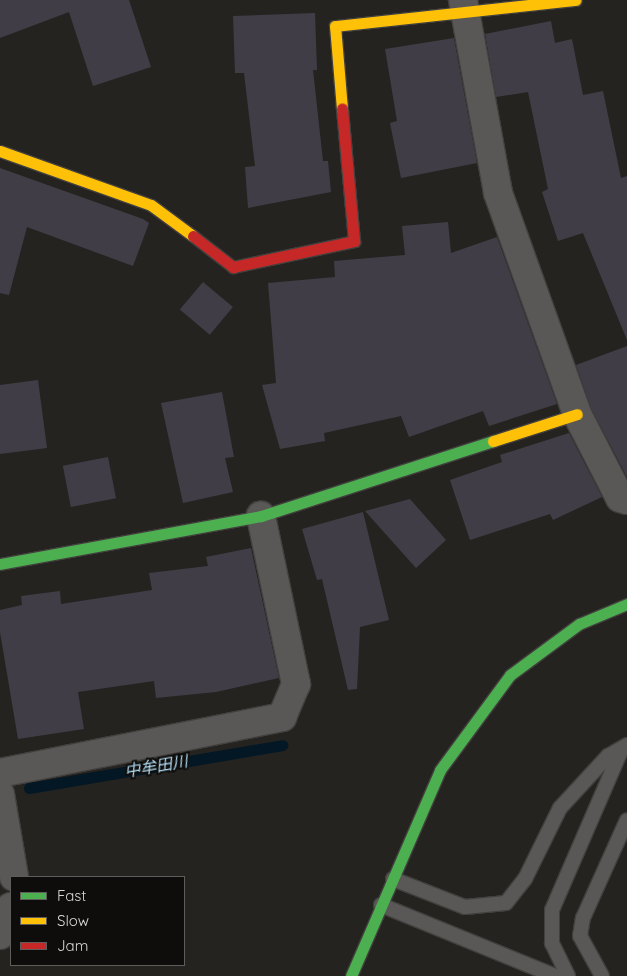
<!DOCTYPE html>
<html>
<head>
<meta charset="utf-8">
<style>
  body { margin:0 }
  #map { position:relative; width:627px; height:976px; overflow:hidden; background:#252320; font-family:Quicksand,"Noto Sans JP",sans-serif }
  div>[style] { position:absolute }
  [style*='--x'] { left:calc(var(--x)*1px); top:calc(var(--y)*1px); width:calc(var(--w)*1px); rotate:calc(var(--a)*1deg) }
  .stream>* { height:11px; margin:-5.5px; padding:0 5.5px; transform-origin:5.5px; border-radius:5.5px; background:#031824 }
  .building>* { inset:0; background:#413d47; transform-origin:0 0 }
  .roads { filter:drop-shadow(1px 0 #42403e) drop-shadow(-1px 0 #42403e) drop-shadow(0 1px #42403e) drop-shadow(0 -1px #42403e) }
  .lane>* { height:14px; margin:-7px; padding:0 7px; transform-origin:7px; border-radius:7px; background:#595856 }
  .street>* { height:28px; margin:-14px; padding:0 14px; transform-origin:14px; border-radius:14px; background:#595856 }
  .fast>* { height:11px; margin:-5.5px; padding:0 5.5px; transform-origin:5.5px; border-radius:5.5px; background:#4caf50 }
  .slow>* { height:11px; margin:-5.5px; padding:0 5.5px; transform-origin:5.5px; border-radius:5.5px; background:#ffc107 }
  .jam>* { height:11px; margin:-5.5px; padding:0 5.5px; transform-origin:5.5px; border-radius:5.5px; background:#c62828 }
  span { translate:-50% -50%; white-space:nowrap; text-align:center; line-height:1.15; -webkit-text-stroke:4px #0e0d0b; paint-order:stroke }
  .water-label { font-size:16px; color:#b2dbf3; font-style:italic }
  .legend { position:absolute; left:10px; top:876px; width:175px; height:90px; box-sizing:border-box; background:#0e0d0b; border:1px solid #5f5d5b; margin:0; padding:6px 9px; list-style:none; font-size:15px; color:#d8d6d3 }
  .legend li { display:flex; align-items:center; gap:10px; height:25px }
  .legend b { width:25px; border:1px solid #5f5d5b }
</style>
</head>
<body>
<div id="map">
  <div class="stream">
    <div style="--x:29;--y:788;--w:257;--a:-9.6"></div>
  </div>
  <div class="building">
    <div style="clip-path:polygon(0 0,129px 0,151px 67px,93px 86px,69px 12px,0 38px)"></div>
    <div style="clip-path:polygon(315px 13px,317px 70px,313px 70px,323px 161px,328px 161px,331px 192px,248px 208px,245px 167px,255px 166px,244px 73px,235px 73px,233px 16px)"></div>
    <div style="clip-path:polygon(551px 21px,555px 43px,572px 39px,583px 95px,603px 91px,621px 178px,627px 176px,627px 340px,583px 233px,558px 241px,542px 192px,548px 189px,528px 92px,496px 97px,485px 34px)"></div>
    <div style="clip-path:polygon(454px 38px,477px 163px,401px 178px,390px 123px,397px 121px,385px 49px)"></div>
    <div style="clip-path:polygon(0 168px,143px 219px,149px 223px,133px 266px,27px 227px,9px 295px,0 293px)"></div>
    <div style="clip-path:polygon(448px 222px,451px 253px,497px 237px,557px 404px,489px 426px,483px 411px,409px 437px,401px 416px,324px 433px,325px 441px,280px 449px,262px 385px,276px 383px,268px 283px,335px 277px,334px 261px,405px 255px,402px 226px)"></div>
    <div style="left:203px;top:282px;width:39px;height:36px;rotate:40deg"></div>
    <div style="clip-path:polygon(627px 346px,627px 477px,591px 408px,576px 365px)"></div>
    <div style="clip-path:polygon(38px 380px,47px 448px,0 454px,0 385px)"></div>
    <div style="clip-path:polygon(222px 392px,234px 457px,225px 458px,233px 492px,183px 503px,161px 403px)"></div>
    <div style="clip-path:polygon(569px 433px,602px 497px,553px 520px,550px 514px,470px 540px,450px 480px,502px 462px,500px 455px)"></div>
    <div style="left:108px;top:457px;width:42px;height:46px;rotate:79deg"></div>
    <div style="clip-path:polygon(410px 499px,446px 540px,416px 568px,365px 511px)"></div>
    <div style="clip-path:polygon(363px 512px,389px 620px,360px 627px,357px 689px,348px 690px,322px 579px,317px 580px,302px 529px)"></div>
    <div style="clip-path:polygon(251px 548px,279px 678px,216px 692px,156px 698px,154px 681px,78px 692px,84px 729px,18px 739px,0 632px,0 610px,22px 605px,21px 596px,60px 591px,61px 604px,152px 590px,149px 573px,208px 566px,206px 557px)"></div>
  </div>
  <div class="roads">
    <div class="lane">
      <div style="--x:393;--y:879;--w:77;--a:21.3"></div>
      <div style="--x:465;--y:907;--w:41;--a:-5.6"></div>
      <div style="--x:506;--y:903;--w:31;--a:-52"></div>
      <div style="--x:525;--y:879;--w:79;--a:-63.8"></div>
      <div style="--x:560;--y:808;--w:71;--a:-47.3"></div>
      <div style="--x:608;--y:756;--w:22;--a:-30"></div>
      <div style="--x:381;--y:905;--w:188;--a:22.2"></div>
      <div style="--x:568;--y:976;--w:37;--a:-116"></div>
      <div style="--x:552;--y:943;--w:33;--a:-90"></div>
      <div style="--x:552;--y:910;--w:176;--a:-66.6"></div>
      <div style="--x:602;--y:976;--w:46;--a:-118.8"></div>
      <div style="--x:580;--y:936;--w:18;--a:-81"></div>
      <div style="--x:583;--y:918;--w:107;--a:-65.8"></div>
    </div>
    <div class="street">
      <div style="--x:463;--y:0;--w:196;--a:79.7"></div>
      <div style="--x:498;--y:193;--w:235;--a:70.3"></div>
      <div style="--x:577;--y:414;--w:94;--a:62.9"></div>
      <div style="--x:620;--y:498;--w:7;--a:16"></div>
      <div style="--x:0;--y:773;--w:288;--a:-11.2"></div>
      <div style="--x:282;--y:717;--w:36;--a:-67"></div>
      <div style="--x:296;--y:684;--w:172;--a:-101.8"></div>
      <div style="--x:0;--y:794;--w:84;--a:80.4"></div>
      <div style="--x:0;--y:935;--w:30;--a:-69"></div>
    </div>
    <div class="fast">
      <div style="--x:0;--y:564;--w:265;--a:-10.4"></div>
      <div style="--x:261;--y:516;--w:244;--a:-17.9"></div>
      <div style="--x:351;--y:976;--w:224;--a:-66.6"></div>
      <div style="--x:440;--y:770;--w:118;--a:-53.6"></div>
      <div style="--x:510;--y:675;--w:86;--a:-36.5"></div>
      <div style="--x:579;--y:624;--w:52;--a:-22.6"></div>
    </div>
    <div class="slow">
      <div style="--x:342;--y:109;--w:83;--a:-94.8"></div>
      <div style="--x:335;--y:26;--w:242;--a:-6.2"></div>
      <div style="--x:0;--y:151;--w:160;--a:19.7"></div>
      <div style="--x:151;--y:205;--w:52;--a:36.4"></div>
      <div style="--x:493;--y:441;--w:88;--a:-17.8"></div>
    </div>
    <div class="jam">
      <div style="--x:193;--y:236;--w:51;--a:37.8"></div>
      <div style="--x:233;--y:267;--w:124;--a:-12.1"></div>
      <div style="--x:354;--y:241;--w:133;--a:-95.2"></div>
    </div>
  </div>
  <div class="water-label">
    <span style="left:156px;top:766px;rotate:-10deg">中牟田川</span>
  </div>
  <ul class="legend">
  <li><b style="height:6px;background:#4caf50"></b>Fast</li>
  <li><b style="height:6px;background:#ffc107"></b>Slow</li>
  <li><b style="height:6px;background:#c62828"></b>Jam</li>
  </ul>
</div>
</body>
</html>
